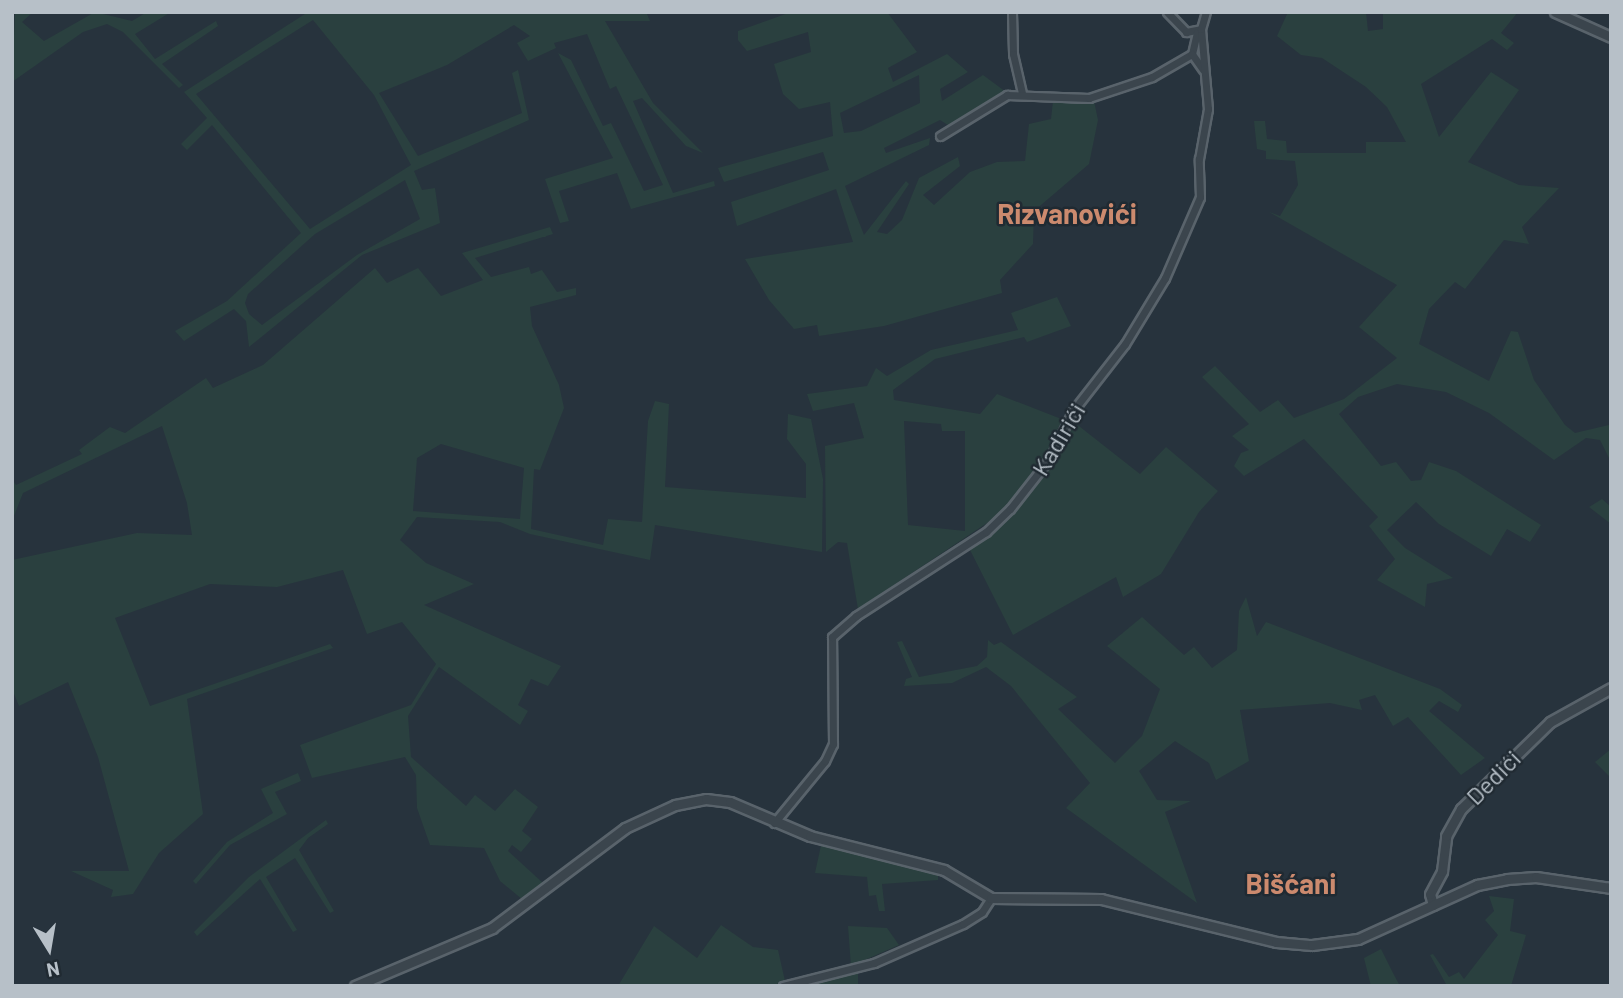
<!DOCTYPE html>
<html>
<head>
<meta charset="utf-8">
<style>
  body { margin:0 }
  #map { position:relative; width:1623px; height:998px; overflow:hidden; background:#27333d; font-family:Barlow,sans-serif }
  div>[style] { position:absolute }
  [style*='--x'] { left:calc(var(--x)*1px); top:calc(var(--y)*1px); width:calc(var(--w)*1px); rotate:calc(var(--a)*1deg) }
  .green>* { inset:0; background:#2a403f }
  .roads { filter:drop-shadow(2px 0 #59636b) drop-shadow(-2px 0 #59636b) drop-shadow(0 2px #59636b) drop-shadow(0 -2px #59636b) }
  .minor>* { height:7px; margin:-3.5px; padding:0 3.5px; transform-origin:3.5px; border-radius:3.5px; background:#3b454d }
  .tertiary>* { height:9px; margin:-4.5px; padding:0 4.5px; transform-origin:4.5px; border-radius:4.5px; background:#3b454d }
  span { translate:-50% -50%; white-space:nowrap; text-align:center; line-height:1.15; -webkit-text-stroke:5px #202a32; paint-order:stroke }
  .street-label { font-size:24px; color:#b7c0c8 }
  .quarter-label { font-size:28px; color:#cc8a6e; font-weight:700 }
  .frame { position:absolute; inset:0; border:14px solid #b7c0c8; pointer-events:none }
  .north { position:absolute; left:14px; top:914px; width:70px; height:70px; -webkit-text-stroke:5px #202a32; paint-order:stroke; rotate:169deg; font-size:19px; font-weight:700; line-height:28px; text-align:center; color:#b7c0c8 }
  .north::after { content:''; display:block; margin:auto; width:24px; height:32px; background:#b7c0c8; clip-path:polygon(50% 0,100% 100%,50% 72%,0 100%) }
</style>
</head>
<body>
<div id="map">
  <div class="green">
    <div style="clip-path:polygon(15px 12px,33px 12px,22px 22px,44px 41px,95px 12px,132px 21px,147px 12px,171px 12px,135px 34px,155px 59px,216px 21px,218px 26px,162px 64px,183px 85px,179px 88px,123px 32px,107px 24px,83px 32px,12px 82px)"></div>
    <div style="clip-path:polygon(evenodd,308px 12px,661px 12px,647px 14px,650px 21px,605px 21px,653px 103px,703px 153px,686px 146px,642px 98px,633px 101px,673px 193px,714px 181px,715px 186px,631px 209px,617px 173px,559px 191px,569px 221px,560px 223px,545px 179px,613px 158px,558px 53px,571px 60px,603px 126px,611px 123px,644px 191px,663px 185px,616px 86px,610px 89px,587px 34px,554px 43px,556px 48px,528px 61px,517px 43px,530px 36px,514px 25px,447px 65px,379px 93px,418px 156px,522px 113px,512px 73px,518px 70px,529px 120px,414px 171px,422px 190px,435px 188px,440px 223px,362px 255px,249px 347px,246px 321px,234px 309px,184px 341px,175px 331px,227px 301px,301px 233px,212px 125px,187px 150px,181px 144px,207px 118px,184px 92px,308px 12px,313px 20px,374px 95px,411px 165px,310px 229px,196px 94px,313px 20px,308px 12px,405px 180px,420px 219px,357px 255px,262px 325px,249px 314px,245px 303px,248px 294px,315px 234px,405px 180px)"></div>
    <div style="clip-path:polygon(evenodd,791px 12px,887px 12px,917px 52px,888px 68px,893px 82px,947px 54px,968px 72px,940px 89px,942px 101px,983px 75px,1006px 92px,951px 127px,940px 120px,884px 148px,886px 153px,930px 138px,929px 145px,845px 186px,864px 235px,906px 181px,909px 184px,877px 232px,887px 234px,902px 220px,919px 178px,958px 157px,960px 166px,923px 195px,934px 205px,970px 172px,997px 162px,1025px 161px,1029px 124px,1051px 119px,1053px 101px,1094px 101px,1098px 120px,1089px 164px,1034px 211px,1033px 244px,1000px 280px,1002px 293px,884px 326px,819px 336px,817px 325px,794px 329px,769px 300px,745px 259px,853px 242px,836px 189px,737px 226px,731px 202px,829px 170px,823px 152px,724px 182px,718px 168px,833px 136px,830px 102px,799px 109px,783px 94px,774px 64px,811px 52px,808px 32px,747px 51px,738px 40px,738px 31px,791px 12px,919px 75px,920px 103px,861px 131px,844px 133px,840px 113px,919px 75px)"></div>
    <div style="clip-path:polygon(1288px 12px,1366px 12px,1368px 31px,1383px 29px,1383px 12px,1518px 12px,1501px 33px,1514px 43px,1507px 50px,1492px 39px,1421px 84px,1439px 137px,1491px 72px,1519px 90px,1468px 162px,1519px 185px,1559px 188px,1522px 227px,1529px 244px,1504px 240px,1465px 289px,1455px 282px,1429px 309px,1419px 344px,1489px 381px,1511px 331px,1518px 332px,1534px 380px,1565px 425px,1575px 433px,1609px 425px,1611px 462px,1600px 440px,1586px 438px,1554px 460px,1489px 413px,1446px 392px,1397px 384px,1358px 397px,1339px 414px,1381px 466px,1396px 462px,1411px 481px,1421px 480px,1429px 462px,1456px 471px,1541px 525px,1530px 542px,1507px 529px,1491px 556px,1439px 524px,1416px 502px,1387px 530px,1405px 548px,1453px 578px,1427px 584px,1425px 607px,1377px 580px,1395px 559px,1369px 526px,1378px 517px,1304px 439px,1244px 476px,1234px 466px,1241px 453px,1249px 450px,1232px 436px,1249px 424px,1202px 377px,1215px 366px,1260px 412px,1278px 400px,1294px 418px,1344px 399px,1397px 358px,1359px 327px,1397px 285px,1269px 212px,1280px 216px,1298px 185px,1295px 161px,1266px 159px,1266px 151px,1257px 149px,1254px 121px,1265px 121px,1267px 139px,1286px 141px,1287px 153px,1366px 153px,1366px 142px,1406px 142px,1387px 107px,1366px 87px,1322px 58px,1301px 55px,1277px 36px)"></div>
    <div style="clip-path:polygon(evenodd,550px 227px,553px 234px,475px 258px,491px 277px,529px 267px,531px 274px,542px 270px,557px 292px,576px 288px,576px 295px,530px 307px,532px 326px,559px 385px,564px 408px,540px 470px,534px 469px,531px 529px,603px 545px,608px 519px,642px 522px,648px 421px,655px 401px,669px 404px,665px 487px,806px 498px,806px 464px,787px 439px,788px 414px,811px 419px,823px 479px,822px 552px,655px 525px,650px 560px,530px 534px,500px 522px,417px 517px,400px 540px,426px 563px,474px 584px,424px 605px,561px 666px,548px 686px,531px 679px,518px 705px,528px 711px,520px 725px,439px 667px,408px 716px,411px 757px,466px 806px,475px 795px,495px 811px,515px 789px,538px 807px,522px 831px,532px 839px,521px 852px,512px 845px,508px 851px,543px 883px,523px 900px,500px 881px,484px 848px,430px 845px,417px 808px,416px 775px,405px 757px,312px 778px,300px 745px,411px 705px,436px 664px,402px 622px,367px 634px,343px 570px,277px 587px,210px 584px,115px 618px,150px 706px,330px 644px,333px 648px,187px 699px,203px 814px,159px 853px,133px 894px,111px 897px,113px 890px,71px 871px,129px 871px,98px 757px,68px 682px,19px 706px,12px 689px,12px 560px,137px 533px,192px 535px,187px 503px,162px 426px,23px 493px,12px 521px,12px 479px,16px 485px,82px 454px,79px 450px,110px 427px,125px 433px,206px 378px,213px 388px,263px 365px,375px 268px,387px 283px,418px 268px,441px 296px,483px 280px,462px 253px,550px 227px,441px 444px,524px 468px,520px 519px,413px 511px,417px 458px,441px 444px)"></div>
    <div style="clip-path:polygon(evenodd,1057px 297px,1071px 326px,1027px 342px,1024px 337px,935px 359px,893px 390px,894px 400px,980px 414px,997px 394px,1064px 420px,1042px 464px,996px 517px,858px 609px,847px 543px,838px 542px,826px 552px,825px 446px,864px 438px,854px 403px,813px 411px,807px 394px,867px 386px,876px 368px,887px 376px,931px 350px,1018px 330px,1011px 313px,1057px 297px,904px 421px,941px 424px,942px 431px,965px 431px,965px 531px,908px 525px,904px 421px)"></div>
    <div style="clip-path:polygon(1070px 419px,1140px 474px,1166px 447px,1218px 491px,1199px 512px,1161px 574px,1123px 597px,1116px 577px,1013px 635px,967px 544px,1018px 503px)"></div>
    <div style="clip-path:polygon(1602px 499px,1611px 507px,1611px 524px,1589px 507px)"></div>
    <div style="clip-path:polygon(1246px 597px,1257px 636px,1266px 622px,1440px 689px,1462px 705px,1458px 712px,1439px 701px,1429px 711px,1485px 758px,1461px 775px,1408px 717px,1393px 726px,1375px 695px,1359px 700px,1362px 710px,1330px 703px,1240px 710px,1249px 761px,1216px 780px,1209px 763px,1175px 741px,1139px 771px,1157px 800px,1191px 801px,1165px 812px,1197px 903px,1066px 808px,1090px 783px,1011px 686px,986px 667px,952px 683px,904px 686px,906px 679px,912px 677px,897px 642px,902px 641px,919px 677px,977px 666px,987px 657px,988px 640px,994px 645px,1001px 642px,1077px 697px,1058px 709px,1115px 763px,1142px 736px,1160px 689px,1107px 646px,1142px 617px,1184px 655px,1194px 647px,1212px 668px,1237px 650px,1239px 611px)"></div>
    <div style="clip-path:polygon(1611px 749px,1611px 778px,1595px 762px)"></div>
    <div style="clip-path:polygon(298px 773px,301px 781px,275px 792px,287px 814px,230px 845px,196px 884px,193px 881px,227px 842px,273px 813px,261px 789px)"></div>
    <div style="clip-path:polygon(326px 820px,328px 824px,308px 838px,299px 850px,334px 911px,330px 913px,295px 858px,266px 877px,297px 930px,293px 932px,260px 879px,197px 936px,194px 932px,249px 877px)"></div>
    <div style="clip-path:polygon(822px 841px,938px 870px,938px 880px,882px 884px,885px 911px,879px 911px,876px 895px,869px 896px,867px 877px,815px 873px)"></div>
    <div style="clip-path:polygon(1489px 896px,1514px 899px,1510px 931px,1526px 935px,1511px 986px,1447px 986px,1430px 955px,1433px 954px,1449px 977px,1459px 972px,1464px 979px,1498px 935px,1485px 920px,1494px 911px)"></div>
    <div style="clip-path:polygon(721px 925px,753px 947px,778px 950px,785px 981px,771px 986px,618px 986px,654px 926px,697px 958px)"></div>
    <div style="clip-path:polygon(848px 926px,887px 928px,899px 945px,851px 966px)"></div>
    <div style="clip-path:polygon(1381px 949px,1393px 973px,1400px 986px,1371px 986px,1364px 958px)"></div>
    <div style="clip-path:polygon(858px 968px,858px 986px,783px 986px)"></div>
  </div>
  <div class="roads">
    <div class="minor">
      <div style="--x:1012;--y:12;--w:42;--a:88.6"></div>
      <div style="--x:1013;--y:54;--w:40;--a:77"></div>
      <div style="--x:1167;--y:12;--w:28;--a:46"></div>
      <div style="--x:1186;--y:32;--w:15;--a:-11"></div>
      <div style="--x:1192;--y:54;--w:22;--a:-77"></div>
      <div style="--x:940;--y:136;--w:79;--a:-31.5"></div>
      <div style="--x:1007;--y:95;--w:82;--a:2.1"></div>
      <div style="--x:1089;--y:98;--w:66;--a:-18.4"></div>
      <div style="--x:1152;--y:77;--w:46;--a:-29.9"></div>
      <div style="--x:1192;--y:54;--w:19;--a:55"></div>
      <div style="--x:774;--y:823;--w:80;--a:-50.6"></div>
      <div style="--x:825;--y:761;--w:19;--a:-65"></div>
      <div style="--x:833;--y:744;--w:107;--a:-90.5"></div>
      <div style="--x:832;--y:637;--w:32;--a:-41"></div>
      <div style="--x:856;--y:616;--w:155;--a:-32.9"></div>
      <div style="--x:986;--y:532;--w:33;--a:-44"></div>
      <div style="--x:1010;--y:509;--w:65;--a:-51.9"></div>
      <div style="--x:1050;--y:458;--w:51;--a:-64.4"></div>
      <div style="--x:1072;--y:412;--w:86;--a:-52.1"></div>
      <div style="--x:1125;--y:344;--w:77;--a:-58.8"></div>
      <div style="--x:1165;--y:278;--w:88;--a:-66.6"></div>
      <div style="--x:1200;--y:197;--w:38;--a:-92"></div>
      <div style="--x:1199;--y:159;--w:51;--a:-79.8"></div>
      <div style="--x:1208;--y:109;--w:80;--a:-95"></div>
      <div style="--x:1201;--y:29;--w:18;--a:-74"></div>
      <div style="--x:783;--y:986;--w:94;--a:-14.2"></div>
      <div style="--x:874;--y:963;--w:97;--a:-23.7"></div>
      <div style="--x:963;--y:924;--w:22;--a:-32"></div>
      <div style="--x:982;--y:912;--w:17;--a:-57"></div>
    </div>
    <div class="tertiary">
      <div style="--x:1555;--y:12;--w:61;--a:24.1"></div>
      <div style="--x:1433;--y:905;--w:11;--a:-105"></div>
      <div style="--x:1430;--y:894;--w:26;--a:-62"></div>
      <div style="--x:1442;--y:871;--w:35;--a:-83"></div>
      <div style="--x:1446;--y:836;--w:31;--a:-61"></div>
      <div style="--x:1461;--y:809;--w:124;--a:-44.3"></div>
      <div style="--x:1550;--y:722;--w:70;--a:-29.1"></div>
      <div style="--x:355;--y:986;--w:149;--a:-22.9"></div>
      <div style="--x:492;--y:928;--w:166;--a:-36.9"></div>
      <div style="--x:625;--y:828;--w:55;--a:-24.7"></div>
      <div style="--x:675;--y:805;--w:32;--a:-11"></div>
      <div style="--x:706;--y:799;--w:24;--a:7"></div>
      <div style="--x:730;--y:802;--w:87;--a:23"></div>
      <div style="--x:810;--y:836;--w:138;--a:14.2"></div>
      <div style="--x:944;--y:870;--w:55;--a:30.8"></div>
      <div style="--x:991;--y:898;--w:110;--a:0.5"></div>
      <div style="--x:1101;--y:899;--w:180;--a:13.8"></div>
      <div style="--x:1276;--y:942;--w:36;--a:5"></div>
      <div style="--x:1312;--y:945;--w:46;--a:-7.4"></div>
      <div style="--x:1358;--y:939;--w:131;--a:-24.4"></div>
      <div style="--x:1477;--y:885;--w:31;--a:-11"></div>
      <div style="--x:1507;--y:879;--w:29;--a:-4"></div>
      <div style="--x:1536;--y:877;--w:76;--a:8.3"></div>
    </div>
  </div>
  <div class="street-label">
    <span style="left:1058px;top:439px;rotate:-59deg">Kadirići</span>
    <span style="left:1493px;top:777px;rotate:-45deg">Dedići</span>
  </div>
  <div class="quarter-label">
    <span style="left:1067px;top:213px">Rizvanovići</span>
    <span style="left:1291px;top:883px">Bišćani</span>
  </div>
  <div class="frame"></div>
  <div class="north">N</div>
</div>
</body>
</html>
